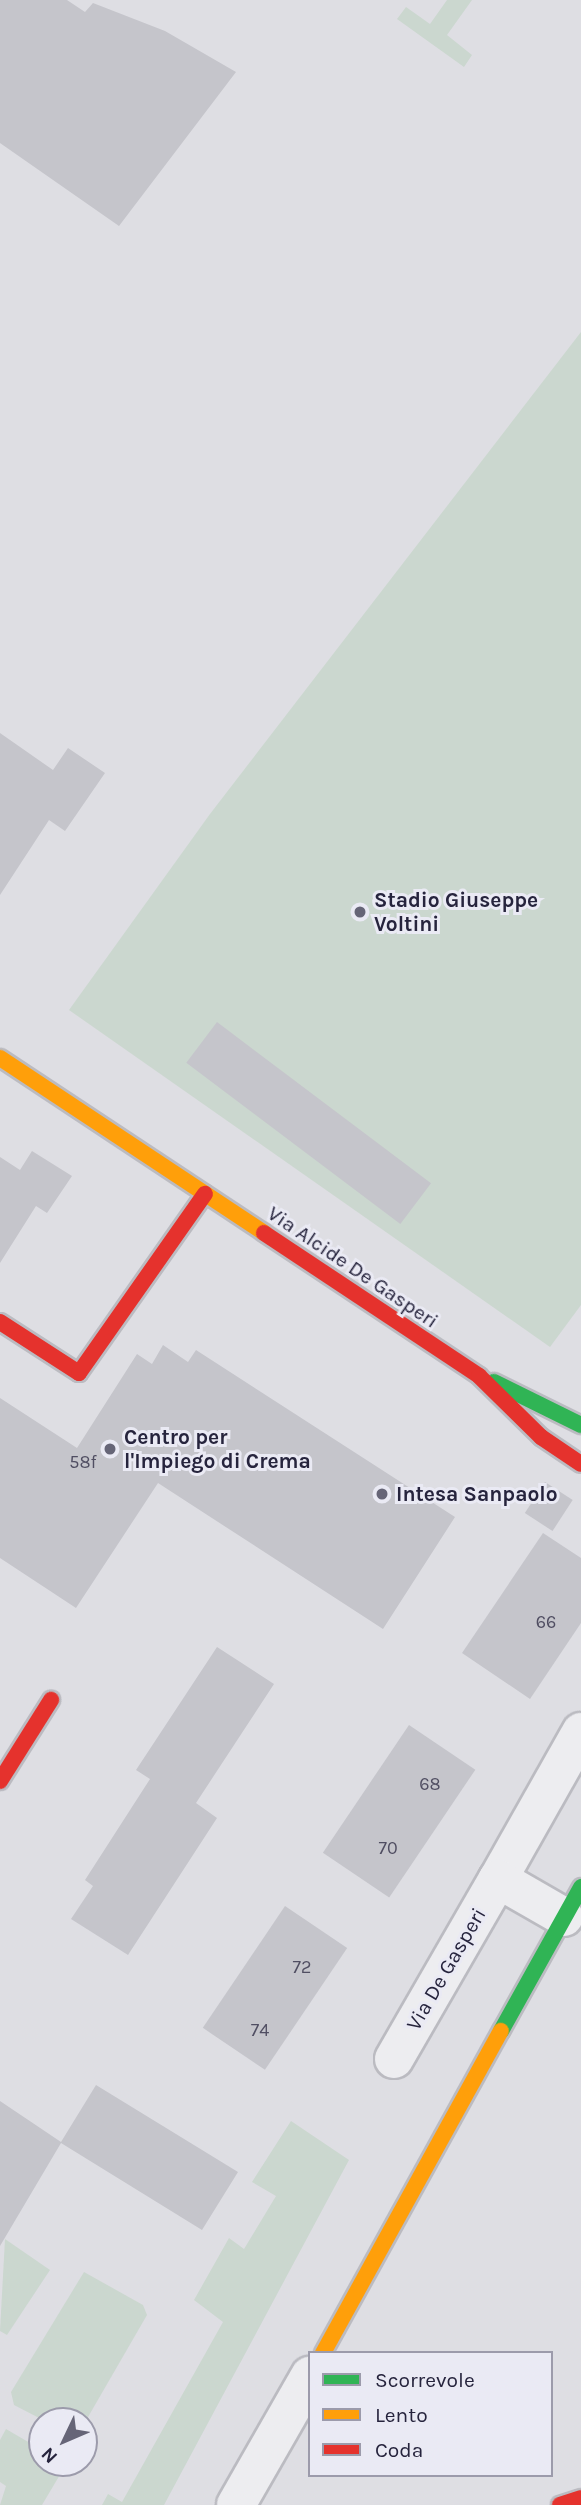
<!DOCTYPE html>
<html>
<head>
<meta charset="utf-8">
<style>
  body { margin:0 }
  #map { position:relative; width:581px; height:2505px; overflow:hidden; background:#dedee3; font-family:Karla,sans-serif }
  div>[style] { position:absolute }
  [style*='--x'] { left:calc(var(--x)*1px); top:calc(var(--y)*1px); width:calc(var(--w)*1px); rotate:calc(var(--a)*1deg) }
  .green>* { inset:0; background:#cbd7cf }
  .building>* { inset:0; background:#c5c5cb; transform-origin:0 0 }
  .roads { filter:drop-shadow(2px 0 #bbbbc1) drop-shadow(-2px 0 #bbbbc1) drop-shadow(0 2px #bbbbc1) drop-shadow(0 -2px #bbbbc1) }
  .street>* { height:38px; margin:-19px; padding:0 19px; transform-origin:19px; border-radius:19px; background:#ededf0 }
  .fast>* { height:16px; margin:-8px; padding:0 8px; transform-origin:8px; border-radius:8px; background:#30b455 }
  .slow>* { height:16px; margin:-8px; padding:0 8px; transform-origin:8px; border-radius:8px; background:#ff9f0a }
  .jam>* { height:16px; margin:-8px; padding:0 8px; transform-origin:8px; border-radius:8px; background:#e5322d }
  .dots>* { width:19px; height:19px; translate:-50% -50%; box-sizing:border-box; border:4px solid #eaeaf4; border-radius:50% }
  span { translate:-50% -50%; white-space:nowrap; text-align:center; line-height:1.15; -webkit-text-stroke:6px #eaeaf4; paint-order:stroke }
  .number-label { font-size:18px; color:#504e62 }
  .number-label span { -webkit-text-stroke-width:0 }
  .poi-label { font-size:21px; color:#26243d; font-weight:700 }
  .left { translate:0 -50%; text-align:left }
  .street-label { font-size:21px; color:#26243d }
  .legend { position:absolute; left:308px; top:2351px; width:245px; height:126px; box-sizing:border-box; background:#eaeaf4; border:2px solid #9c9bab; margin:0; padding:9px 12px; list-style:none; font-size:21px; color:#26243d }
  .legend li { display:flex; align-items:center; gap:14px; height:35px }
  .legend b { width:35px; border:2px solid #9c9bab }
  .north { position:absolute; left:28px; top:2407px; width:70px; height:70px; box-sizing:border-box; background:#eaeaf4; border:2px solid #9c9bab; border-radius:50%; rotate:226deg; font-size:19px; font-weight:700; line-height:28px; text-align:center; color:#26243d }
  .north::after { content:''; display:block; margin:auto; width:24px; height:32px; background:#666577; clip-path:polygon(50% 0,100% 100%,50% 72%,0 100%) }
</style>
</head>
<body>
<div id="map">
  <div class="green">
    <div style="clip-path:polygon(447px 0,472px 0,447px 35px,472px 55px,464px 67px,397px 19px,406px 7px,430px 24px)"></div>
    <div style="clip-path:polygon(581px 332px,581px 1305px,550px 1347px,69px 1010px,210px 814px)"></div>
    <div style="clip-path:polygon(291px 2121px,349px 2160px,164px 2505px,102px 2505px,108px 2494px,122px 2502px,223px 2322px,194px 2300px,229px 2238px,244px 2249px,276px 2196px,252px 2182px)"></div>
    <div style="clip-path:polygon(5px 2239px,50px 2270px,7px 2335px,0 2331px)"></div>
    <div style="clip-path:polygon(84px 2272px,143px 2305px,147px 2315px,84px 2424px,45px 2421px,14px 2405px,11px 2392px)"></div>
    <div style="clip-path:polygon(6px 2429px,42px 2450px,42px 2463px,59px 2464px,61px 2473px,42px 2505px,0 2505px,6px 2486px,0 2482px,0 2440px)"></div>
  </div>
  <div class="building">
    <div style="clip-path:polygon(0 0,67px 0,85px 12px,93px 3px,165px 31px,236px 72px,119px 226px,0 143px)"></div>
    <div style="clip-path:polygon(0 733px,53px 770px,68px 748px,105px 773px,65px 831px,49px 820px,0 895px)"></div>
    <div style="left:217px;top:1022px;width:268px;height:51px;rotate:37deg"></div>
    <div style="clip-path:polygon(32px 1151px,72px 1176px,47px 1213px,36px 1206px,0 1263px,0 1157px,20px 1170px)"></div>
    <div style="clip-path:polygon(163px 1345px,188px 1362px,196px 1350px,455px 1517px,383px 1629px,158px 1483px,76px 1608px,0 1558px,0 1398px,77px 1448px,137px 1354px,152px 1364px)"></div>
    <div style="left:545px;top:1482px;width:33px;height:37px;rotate:33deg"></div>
    <div style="clip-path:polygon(543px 1533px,581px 1558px,581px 1623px,530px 1699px,462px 1653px)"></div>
    <div style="clip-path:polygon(217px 1647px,274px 1684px,196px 1803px,217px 1818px,128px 1955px,71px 1919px,93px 1886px,85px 1880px,150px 1779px,136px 1770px)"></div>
    <div style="left:409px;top:1725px;width:80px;height:154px;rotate:34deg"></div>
    <div style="left:285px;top:1906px;width:75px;height:147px;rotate:34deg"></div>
    <div style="clip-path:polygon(96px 2085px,238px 2172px,202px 2230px,61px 2143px,0 2246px,0 2101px,61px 2142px)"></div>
  </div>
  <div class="roads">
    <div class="street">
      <div style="--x:498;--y:1879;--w:169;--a:-60.5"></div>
      <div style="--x:394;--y:2059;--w:208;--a:-60"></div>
      <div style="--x:498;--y:1879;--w:76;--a:29.9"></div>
      <div style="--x:236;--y:2505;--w:149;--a:-60.2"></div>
    </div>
    <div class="fast">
      <div style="--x:494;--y:1382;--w:97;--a:26.3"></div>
      <div style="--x:501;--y:2031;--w:165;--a:-60.9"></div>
    </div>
    <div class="slow">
      <div style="--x:0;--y:1058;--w:317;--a:33.5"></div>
      <div style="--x:323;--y:2353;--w:368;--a:-61.1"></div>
    </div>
    <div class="jam">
      <div style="--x:264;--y:1233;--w:258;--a:33.6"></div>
      <div style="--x:479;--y:1376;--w:87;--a:44.5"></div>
      <div style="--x:541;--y:1437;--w:48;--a:34"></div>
      <div style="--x:0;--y:1322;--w:94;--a:32.8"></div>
      <div style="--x:79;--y:1373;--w:219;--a:-54.9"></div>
      <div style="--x:0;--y:1781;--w:96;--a:-57.8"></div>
      <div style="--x:560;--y:2505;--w:22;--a:-18"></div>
    </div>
  </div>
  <div class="dots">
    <div style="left:360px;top:912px;background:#666577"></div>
    <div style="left:110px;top:1449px;background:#666577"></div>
    <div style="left:382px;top:1494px;background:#666577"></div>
  </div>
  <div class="number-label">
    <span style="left:83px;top:1462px">58f</span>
    <span style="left:546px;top:1622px">66</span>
    <span style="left:430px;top:1784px">68</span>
    <span style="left:388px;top:1848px">70</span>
    <span style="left:302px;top:1967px">72</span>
    <span style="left:260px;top:2030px">74</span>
  </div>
  <div class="poi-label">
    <span class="left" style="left:374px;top:912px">Stadio Giuseppe<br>Voltini</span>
    <span class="left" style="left:124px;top:1449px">Centro per<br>l'Impiego di Crema</span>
    <span class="left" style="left:396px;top:1494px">Intesa Sanpaolo</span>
  </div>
  <div class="street-label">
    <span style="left:353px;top:1267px;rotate:34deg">Via Alcide De Gasperi</span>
    <span style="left:446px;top:1969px;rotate:-60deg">Via De Gasperi</span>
  </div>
  <ul class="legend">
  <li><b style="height:9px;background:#30b455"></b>Scorrevole</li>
  <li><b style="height:9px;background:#ff9f0a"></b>Lento</li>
  <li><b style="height:9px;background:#e5322d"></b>Coda</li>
  </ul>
  <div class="north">N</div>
</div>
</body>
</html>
